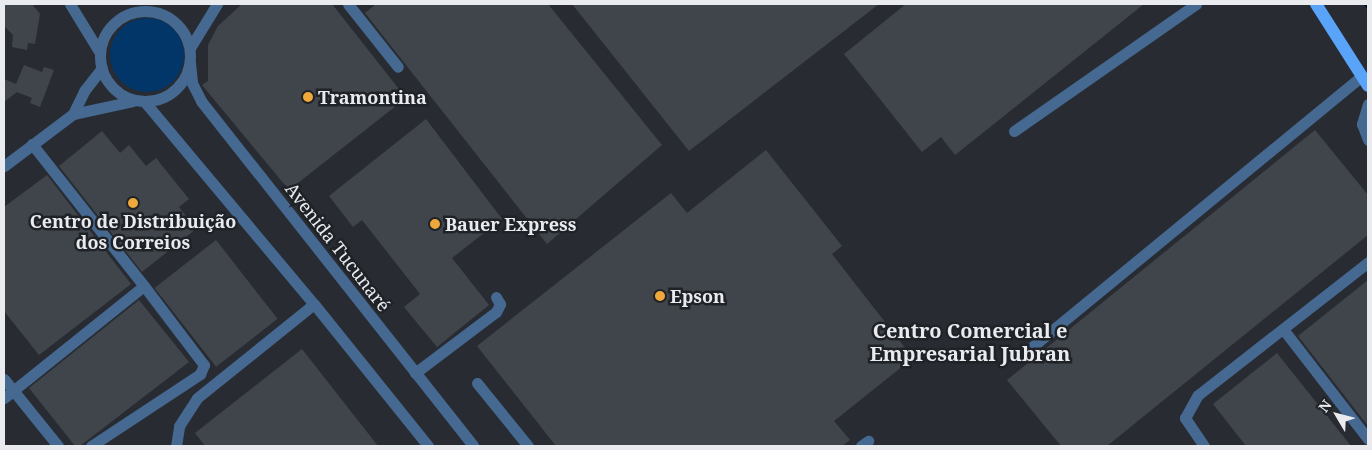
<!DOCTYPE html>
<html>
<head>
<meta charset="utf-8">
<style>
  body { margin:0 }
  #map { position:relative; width:1372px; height:450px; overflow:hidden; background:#282c32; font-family:"Noto Serif",serif }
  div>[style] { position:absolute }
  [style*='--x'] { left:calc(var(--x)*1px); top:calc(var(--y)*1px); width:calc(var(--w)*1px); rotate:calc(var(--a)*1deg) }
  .green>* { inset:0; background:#023669 }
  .round { border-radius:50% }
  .stream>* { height:3px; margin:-1.5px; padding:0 1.5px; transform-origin:1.5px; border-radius:1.5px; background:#00112f }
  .building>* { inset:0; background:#40454b; transform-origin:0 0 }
  .minor>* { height:11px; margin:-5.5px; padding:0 5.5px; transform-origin:5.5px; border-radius:5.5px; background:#466992 }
  .minor>.ring { margin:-5.5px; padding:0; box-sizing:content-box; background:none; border:11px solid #466992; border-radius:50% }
  .major>* { height:12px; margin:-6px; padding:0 6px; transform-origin:6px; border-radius:6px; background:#59a3f9 }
  .dots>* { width:14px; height:14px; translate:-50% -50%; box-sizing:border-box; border:2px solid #1f2328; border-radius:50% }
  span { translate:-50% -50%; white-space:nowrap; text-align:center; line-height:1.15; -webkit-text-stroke:5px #1f2328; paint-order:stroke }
  .poi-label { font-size:18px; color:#e9ebef; font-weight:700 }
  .left { translate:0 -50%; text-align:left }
  .street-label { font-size:18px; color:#e9ebef }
  .quarter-label { font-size:20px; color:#e9ebef; font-weight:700 }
  .frame { position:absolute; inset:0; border:5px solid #e9ebef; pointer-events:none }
  .north { position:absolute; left:1312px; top:390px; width:50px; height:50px; -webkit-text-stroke:4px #1f2328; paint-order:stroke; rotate:307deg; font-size:14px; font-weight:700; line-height:20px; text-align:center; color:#e9ebef }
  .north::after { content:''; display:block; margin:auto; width:18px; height:22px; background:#e9ebef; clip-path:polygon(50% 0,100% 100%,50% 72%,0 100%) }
</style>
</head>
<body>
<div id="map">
  <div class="green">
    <div class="round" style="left:110px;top:18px;width:74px;height:74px"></div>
  </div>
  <div class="stream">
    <div style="--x:1365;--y:4;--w:5;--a:53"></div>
  </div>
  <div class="building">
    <div style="clip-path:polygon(4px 4px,32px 4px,40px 14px,35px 44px,28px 43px,27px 50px,12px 47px,13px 35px,4px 26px)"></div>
    <div style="clip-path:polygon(242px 4px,332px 4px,406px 98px,289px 190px,202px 85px,208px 81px,208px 45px,218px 26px)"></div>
    <div style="clip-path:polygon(376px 4px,548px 4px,662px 145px,547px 244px,365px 13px)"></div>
    <div style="clip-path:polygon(572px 4px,879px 4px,689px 151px)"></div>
    <div style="clip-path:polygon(906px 4px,1144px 4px,955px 155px,941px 137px,922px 152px,844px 54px)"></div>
    <div style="clip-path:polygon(24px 65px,42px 72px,44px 67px,54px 70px,40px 107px,30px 103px,32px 98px,17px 92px,4px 102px,4px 79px,16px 84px)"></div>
    <div style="clip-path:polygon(426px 119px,502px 219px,452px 258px,489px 305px,437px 347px,404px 307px,420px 294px,362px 220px,353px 227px,329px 196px)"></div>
    <div style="clip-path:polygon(1315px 130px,1368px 195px,1368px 235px,1107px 446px,1061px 446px,1007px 380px)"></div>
    <div style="clip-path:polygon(102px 131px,120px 153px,129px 145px,146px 166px,156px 158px,189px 199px,179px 207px,196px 229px,142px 272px,59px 166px)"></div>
    <div style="clip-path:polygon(766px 150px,842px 246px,832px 254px,913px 358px,834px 421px,850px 440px,842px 446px,556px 446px,477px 346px,671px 193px,687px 213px)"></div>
    <div style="clip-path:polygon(47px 175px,131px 284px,39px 355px,4px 311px,4px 207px)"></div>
    <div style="left:216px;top:240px;width:100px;height:78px;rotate:52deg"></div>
    <div style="clip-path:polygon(1368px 280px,1368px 426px,1298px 336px)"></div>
    <div style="clip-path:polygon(139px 300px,189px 362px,80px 446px,75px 446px,29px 388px)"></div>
    <div style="clip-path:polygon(302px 349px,378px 446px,205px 446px,195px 433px)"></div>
    <div style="clip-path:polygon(1277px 353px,1351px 446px,1246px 446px,1213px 404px)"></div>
  </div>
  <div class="minor">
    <div style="--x:70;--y:4;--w:57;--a:58.5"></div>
    <div style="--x:348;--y:4;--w:80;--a:51.6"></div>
    <div class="ring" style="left:100px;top:11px;width:79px;height:79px"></div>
    <div style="--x:190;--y:48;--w:52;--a:-58.5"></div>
    <div style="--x:190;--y:63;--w:20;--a:84"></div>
    <div style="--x:192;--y:83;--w:20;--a:63"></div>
    <div style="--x:201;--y:101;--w:439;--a:51.7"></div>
    <div style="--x:144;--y:101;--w:265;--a:50.1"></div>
    <div style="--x:314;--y:304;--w:182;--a:51.2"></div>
    <div style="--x:1368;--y:104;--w:21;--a:107"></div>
    <div style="--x:1362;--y:124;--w:17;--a:69"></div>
    <div style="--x:73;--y:114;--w:25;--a:-64"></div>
    <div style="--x:84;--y:91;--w:29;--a:-52"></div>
    <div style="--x:1014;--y:131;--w:222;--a:-34.9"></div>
    <div style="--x:4;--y:166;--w:86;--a:-37"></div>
    <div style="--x:73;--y:114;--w:61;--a:-12.2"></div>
    <div style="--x:1283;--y:329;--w:139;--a:52.3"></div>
    <div style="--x:1021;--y:356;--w:441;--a:-39.4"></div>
    <div style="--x:415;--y:373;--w:101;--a:-37"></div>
    <div style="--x:496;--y:312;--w:9;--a:-63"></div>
    <div style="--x:500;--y:304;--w:8;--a:-120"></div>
    <div style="--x:4;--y:379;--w:86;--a:51.1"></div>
    <div style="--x:477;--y:383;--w:81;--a:51"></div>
    <div style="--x:4;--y:398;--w:179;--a:-38.7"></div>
    <div style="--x:144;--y:286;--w:181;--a:-128.3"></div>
    <div style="--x:91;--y:446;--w:131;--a:-33.4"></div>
    <div style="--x:200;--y:374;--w:10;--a:-66"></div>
    <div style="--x:204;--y:365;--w:99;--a:-127.2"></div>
    <div style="--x:176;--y:446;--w:20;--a:-81"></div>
    <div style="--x:179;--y:426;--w:33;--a:-57"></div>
    <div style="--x:197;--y:398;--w:150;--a:-38.8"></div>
    <div style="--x:861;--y:446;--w:9;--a:-36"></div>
    <div style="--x:1204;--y:446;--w:34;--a:-124"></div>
    <div style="--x:1185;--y:418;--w:26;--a:-61"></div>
    <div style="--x:1198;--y:395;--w:216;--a:-38"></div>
  </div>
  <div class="major">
    <div style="--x:1316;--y:4;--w:97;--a:57.6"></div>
  </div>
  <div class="dots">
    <div style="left:308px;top:97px;background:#eea83c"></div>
    <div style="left:133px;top:203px;background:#eea83c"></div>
    <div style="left:435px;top:224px;background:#eea83c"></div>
    <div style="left:660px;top:296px;background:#eea83c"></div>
  </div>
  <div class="poi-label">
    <span class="left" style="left:318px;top:97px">Tramontina</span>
    <span style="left:133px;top:232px">Centro de Distribuição<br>dos Correios</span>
    <span class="left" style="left:445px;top:224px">Bauer Express</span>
    <span class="left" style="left:670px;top:296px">Epson</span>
  </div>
  <div class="street-label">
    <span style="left:338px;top:247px;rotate:52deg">Avenida Tucunaré</span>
  </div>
  <div class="quarter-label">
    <span style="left:970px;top:342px">Centro Comercial e<br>Empresarial Jubran</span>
  </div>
  <div class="frame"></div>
  <div class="north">N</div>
</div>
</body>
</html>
